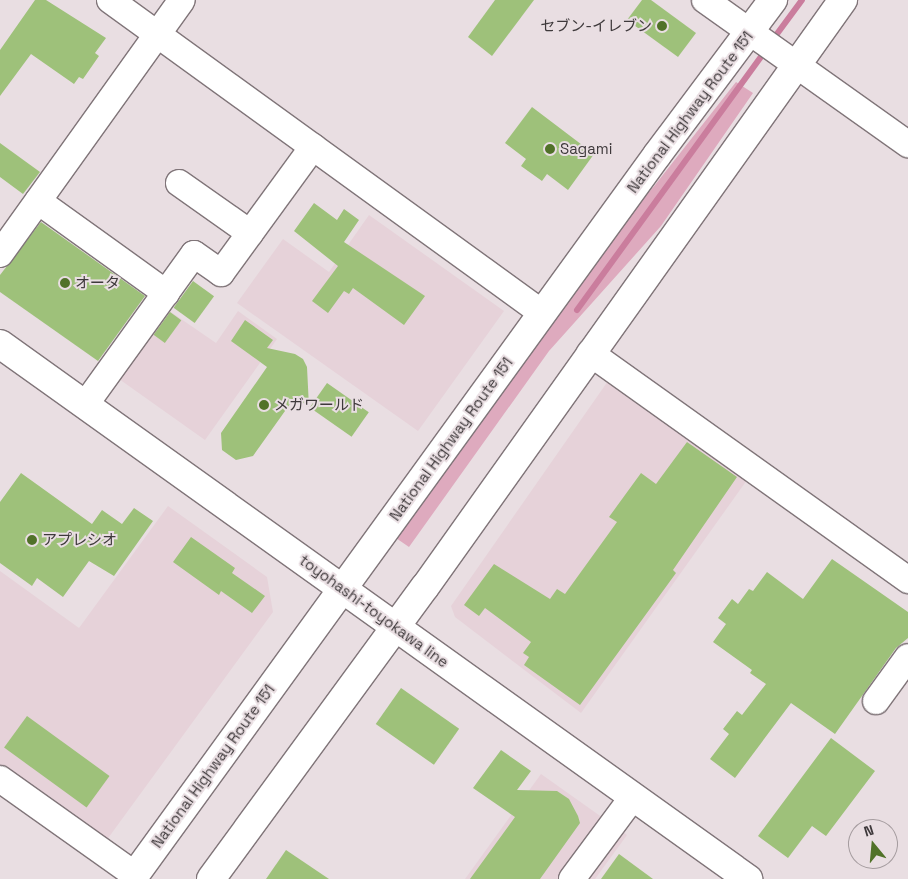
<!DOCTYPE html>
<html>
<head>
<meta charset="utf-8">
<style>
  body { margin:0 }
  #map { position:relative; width:908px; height:879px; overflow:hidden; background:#e9dee2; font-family:"Space Grotesk","Noto Sans JP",sans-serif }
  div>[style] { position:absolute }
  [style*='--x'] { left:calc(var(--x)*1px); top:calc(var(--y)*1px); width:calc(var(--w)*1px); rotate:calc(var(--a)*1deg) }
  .built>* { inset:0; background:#e6d2d9 }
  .green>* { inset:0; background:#deaabe }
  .stream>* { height:6px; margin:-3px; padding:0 3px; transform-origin:3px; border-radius:3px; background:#ca7d9d }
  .building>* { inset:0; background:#9ec17a; transform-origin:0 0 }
  .roads { filter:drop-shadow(1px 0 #807579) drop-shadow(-1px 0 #807579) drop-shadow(0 1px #807579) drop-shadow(0 -1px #807579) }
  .minor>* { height:26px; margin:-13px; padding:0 13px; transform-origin:13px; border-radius:13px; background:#fff }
  .major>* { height:28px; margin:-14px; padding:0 14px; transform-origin:14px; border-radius:14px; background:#fff }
  .highway>* { height:28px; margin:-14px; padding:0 14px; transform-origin:14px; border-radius:14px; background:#fff }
  .dots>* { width:14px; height:14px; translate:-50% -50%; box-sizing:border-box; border:2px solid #e9dee2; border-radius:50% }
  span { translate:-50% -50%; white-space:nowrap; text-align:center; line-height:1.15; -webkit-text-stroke:4px #e9dee2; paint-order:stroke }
  .poi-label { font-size:15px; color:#3e393b }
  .right { translate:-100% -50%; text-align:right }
  .left { translate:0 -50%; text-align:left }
  .street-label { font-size:15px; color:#3e393b }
  .north { position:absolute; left:848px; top:819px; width:50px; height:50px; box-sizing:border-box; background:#e9dee2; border:1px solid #a59c9f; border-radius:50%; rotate:343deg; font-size:14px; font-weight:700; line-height:20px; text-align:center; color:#3e393b }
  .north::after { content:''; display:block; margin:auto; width:18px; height:22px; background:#517229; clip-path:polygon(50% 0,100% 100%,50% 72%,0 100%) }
</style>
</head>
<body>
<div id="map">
  <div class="built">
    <div style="clip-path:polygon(369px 215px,504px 311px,418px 431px,237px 303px,283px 239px,329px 272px)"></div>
    <div style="clip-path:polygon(168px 310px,216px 343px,238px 311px,277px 339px,205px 440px,119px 379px)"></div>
    <div style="clip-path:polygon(608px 381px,747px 480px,581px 713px,455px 617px,451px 606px)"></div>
    <div style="clip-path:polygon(168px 506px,267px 577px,273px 612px,106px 841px,0 765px,0 571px,79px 628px)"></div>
    <div style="clip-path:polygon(541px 774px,627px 835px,595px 879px,465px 879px)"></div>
  </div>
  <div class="green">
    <div style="clip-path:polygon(736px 82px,753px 93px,661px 226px,549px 351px,409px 547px,393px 536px,579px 273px,655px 185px)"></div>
  </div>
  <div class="stream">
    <div style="--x:771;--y:42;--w:52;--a:-53.6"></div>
    <div style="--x:577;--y:310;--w:321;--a:-54"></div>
  </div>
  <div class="building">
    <div style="clip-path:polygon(35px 0,46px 0,106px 38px,95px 53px,99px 56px,83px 79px,79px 77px,74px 84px,31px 54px,0 96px,0 50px)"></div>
    <div style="clip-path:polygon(495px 0,534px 0,492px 56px,468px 37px)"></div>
    <div style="clip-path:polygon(642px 0,651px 0,696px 33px,678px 57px,627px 20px)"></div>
    <div style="clip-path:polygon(532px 107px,594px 154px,568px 190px,547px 174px,542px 181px,521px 166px,526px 159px,505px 143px)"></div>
    <div style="clip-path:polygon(0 143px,40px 172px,23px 194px,0 177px)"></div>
    <div style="clip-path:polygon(314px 203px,337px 220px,344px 209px,359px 220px,344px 242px,425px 296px,404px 325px,353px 288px,349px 294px,344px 291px,328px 313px,312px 301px,338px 266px,294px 231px)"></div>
    <div style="clip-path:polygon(41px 222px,145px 296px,98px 361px,0 292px,0 275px)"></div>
    <div style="left:193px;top:281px;width:26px;height:33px;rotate:36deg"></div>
    <div style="left:170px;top:312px;width:14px;height:28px;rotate:36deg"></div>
    <div style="clip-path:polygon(245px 320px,273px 340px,267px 348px,295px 354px,303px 359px,307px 367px,309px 407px,295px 397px,253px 456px,236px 460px,222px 450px,221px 433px,267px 367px,231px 341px)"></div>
    <div style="left:327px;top:383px;width:51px;height:30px;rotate:35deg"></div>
    <div style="clip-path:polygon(687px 442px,737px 477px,673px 570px,676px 573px,580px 705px,524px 665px,529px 657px,523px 653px,531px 642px,485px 608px,479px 616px,464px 605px,494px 564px,550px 599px,557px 589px,565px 594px,617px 522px,609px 517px,641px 473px,656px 484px)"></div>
    <div style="clip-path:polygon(21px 473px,92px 524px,102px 510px,122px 524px,134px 508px,153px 521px,114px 576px,89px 561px,63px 597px,37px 578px,32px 586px,0 563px,0 502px)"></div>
    <div style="clip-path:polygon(191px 537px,235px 568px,232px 573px,265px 596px,252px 613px,221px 591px,219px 595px,173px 562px)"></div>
    <div style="clip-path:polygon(832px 559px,908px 612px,908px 638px,896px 648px,835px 734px,791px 703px,735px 778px,710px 759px,729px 734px,723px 729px,737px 711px,742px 715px,766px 684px,750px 673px,752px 670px,713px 642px,726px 624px,718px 618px,732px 599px,738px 604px,749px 589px,753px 591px,767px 572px,803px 599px)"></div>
    <div style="left:401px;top:688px;width:71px;height:44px;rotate:35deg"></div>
    <div style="left:27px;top:716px;width:102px;height:39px;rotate:36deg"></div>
    <div style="clip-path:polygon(831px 738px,875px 771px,826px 836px,812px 826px,788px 858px,758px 836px)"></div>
    <div style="clip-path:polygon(501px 750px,531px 771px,517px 790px,557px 791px,569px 799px,578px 816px,580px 823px,540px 879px,470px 879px,515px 817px,473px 788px)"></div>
    <div style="clip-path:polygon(286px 850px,329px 879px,266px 879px)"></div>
    <div style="clip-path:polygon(619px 854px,653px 879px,601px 879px)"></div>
  </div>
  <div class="roads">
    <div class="minor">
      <div style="--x:110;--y:0;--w:533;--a:35.92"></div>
      <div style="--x:705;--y:0;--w:249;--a:35.4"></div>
      <div style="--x:179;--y:183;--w:87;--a:35.2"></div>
      <div style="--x:38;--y:201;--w:158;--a:35.7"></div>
      <div style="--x:0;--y:254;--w:312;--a:-54.4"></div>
      <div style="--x:590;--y:353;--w:391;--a:35.5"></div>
      <div style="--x:85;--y:405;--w:186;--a:-54.2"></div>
      <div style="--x:194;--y:254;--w:33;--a:35"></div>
      <div style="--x:221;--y:273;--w:156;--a:-53.9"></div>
      <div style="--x:876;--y:701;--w:54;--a:-54"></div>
      <div style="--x:0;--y:779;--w:166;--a:35.4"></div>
      <div style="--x:572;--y:879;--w:102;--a:-53.4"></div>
    </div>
    <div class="major">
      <div style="--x:0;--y:344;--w:920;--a:35.57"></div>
    </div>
    <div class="highway">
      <div style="--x:132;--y:879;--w:894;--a:-54.05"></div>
      <div style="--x:657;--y:155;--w:194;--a:-53.2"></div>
      <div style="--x:211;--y:879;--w:362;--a:-53.8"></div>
      <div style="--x:425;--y:587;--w:721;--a:-54.55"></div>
    </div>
  </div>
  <div class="dots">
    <div style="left:662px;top:26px;background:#517229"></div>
    <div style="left:550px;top:149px;background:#517229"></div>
    <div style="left:65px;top:283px;background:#517229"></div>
    <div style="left:264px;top:405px;background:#517229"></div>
    <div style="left:32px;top:540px;background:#517229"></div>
  </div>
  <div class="poi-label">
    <span class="right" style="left:652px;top:26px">セブン-イレブン</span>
    <span class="left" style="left:560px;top:149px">Sagami</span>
    <span class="left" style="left:75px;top:283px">オータ</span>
    <span class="left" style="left:274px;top:405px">メガワールド</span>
    <span class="left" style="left:42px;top:540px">アプレシオ</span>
  </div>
  <div class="street-label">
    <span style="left:690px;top:112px;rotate:-53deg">National Highway Route 151</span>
    <span style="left:451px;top:439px;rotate:-54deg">National Highway Route 151</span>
    <span style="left:374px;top:611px;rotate:36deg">toyohashi-toyokawa line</span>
    <span style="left:213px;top:766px;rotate:-54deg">National Highway Route 151</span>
  </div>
  <div class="north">N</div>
</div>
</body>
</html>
